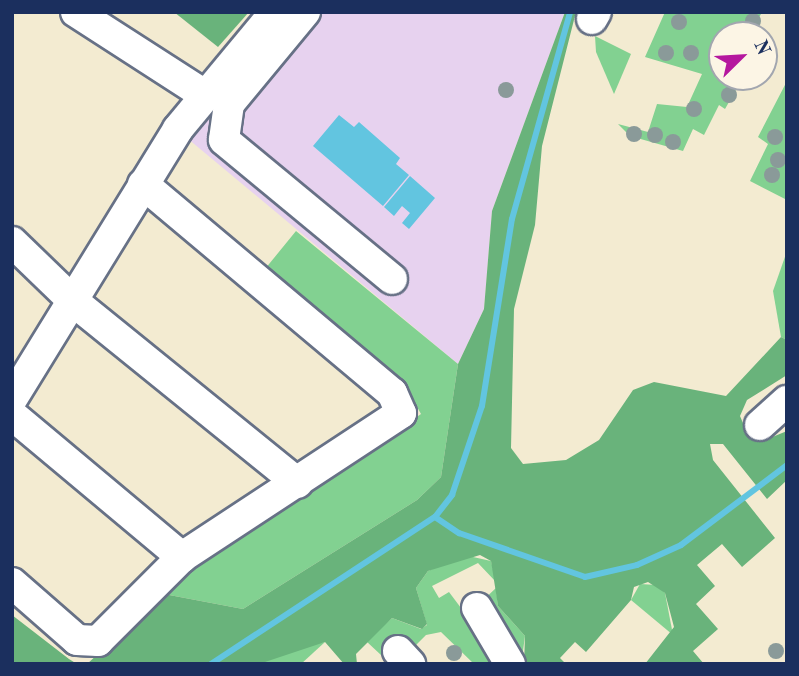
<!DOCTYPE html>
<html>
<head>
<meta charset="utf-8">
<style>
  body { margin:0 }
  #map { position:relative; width:799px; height:676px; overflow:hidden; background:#f3ebd1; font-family:"Old Standard TT",serif }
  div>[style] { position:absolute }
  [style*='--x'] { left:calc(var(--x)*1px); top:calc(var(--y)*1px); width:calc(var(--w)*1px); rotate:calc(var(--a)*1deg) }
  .built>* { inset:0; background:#e7d2ef }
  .green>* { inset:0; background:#82d191 }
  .forest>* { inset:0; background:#69b37b }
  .water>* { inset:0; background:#62c5e0 }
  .stream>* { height:6px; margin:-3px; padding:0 3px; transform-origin:3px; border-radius:3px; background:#62c5e0 }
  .roads { filter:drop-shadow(2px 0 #677186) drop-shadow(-2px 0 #677186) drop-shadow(0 2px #677186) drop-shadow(0 -2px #677186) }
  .minor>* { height:30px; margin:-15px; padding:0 15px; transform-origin:15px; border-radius:15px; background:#fff }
  .trees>* { width:16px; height:16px; margin:-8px; border-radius:50%; background:#8a9a99 }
  span { translate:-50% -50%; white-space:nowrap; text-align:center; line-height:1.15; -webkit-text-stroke:6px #fcf5e5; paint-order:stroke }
  .frame { position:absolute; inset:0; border:14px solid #1b2f5e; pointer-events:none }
  .north { position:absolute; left:708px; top:21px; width:70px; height:70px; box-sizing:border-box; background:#fcf5e5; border:2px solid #a2a6af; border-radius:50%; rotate:66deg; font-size:19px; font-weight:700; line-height:28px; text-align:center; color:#1b2f5e }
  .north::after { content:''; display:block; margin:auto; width:24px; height:32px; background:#b5179e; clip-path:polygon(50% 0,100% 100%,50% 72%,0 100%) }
</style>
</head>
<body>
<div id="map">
  <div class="built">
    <div style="clip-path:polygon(293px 12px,565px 12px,492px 211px,484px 309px,458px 364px,187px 138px)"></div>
  </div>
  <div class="green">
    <div style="clip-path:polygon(665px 12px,762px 12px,750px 35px,722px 35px,718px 78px,737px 88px,725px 109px,719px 105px,704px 135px,693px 129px,683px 151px,630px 136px,618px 124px,648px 132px,657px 104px,687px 107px,702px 74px,645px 57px)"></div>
    <div style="clip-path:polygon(595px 36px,631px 54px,614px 94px,596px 52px)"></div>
    <div style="clip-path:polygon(787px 81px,787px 200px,750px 181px,768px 144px,758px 137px)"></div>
    <div style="clip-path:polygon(296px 231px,458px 364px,441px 477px,417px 500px,243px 609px,164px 594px,156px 584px,263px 521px,421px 414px,403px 382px,265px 269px)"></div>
    <div style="clip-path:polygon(787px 251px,787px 340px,781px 337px,773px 291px)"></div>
    <div style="clip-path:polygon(464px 555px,491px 561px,496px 582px,478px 563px,432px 586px,439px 598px,449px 592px,503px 664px,474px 664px,441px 632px,426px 635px,412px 649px,381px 655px,366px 641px,392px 618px,421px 629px,427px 625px,416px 588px,428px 571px)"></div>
    <div style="clip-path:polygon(640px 584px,657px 585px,665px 593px,673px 635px,631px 600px)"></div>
    <div style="clip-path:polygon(496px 588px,498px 606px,525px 636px,522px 658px,480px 603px)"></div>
    <div style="clip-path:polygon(325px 642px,301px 664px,259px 664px,288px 649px)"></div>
  </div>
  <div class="forest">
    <div style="clip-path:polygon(174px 12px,249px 12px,218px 47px)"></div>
    <div style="clip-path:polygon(565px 12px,576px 12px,542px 146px,535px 225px,514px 309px,511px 448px,523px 464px,566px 460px,599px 440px,633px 390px,654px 382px,726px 396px,781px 337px,787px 340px,787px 375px,747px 400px,740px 416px,748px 435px,760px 442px,787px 431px,787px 480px,767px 499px,723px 444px,710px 444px,713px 460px,775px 538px,742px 567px,722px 544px,697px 565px,715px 586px,696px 604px,718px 629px,693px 651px,704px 664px,645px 664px,674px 627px,665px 593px,648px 582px,634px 587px,631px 600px,586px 652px,575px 642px,560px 658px,566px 664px,524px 664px,525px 636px,498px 606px,491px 561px,480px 555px,428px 571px,416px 588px,427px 624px,422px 629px,392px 618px,356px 654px,357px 664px,344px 664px,325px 642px,259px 664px,87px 664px,164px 594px,243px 609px,417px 500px,441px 477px,458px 364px,484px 309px,492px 211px)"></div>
    <div style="clip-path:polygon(12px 615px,69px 659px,77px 664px,12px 664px)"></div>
  </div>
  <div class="water">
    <div style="clip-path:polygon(339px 115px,354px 127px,359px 122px,400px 158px,396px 164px,409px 175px,383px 206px,313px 146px)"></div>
    <div style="clip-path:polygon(410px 176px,435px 198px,409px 229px,402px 223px,410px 213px,402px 206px,394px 216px,384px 207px)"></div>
  </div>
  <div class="stream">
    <div style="--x:435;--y:517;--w:29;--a:34"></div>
    <div style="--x:459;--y:533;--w:133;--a:19.2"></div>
    <div style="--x:585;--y:577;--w:53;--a:-13"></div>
    <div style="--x:637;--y:565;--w:48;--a:-24.4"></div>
    <div style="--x:681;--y:545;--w:133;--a:-37"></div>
    <div style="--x:211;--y:664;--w:268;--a:-33.3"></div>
    <div style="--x:435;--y:517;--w:28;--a:-52"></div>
    <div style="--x:452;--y:495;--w:94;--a:-71.4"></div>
    <div style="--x:482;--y:406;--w:189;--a:-80.9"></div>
    <div style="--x:512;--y:219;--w:215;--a:-74.3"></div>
  </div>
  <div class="roads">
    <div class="minor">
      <div style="--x:76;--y:12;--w:153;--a:32.8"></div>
      <div style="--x:305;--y:12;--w:119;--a:129.6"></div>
      <div style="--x:229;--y:104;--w:36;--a:98"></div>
      <div style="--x:224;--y:140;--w:218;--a:39.6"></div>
      <div style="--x:592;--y:19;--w:8;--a:-60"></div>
      <div style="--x:12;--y:242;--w:85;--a:44"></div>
      <div style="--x:73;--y:301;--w:289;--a:39"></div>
      <div style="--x:12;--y:399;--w:317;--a:-58.4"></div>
      <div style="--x:178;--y:129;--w:152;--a:-50.3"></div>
      <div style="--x:12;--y:415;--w:222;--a:39.9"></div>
      <div style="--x:760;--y:425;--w:36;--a:-42"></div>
      <div style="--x:12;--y:583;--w:86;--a:41.2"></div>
      <div style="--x:77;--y:640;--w:21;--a:3"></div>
      <div style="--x:98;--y:641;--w:119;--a:-45"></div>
      <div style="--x:182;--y:557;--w:262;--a:-33.3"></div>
      <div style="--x:401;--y:413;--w:22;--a:-114"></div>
      <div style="--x:392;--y:393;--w:325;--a:-140"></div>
      <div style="--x:477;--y:608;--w:65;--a:59.5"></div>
      <div style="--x:398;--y:651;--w:18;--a:47"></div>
    </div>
  </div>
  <div class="trees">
    <div style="left:753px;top:21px"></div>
    <div style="left:679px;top:22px"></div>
    <div style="left:666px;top:53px"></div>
    <div style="left:691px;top:53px"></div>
    <div style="left:506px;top:90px"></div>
    <div style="left:729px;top:95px"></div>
    <div style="left:694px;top:109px"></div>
    <div style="left:634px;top:134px"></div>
    <div style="left:655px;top:135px"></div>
    <div style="left:775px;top:137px"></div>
    <div style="left:673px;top:142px"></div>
    <div style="left:778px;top:160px"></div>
    <div style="left:772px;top:175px"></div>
    <div style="left:776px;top:651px"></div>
    <div style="left:454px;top:653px"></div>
  </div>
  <div class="frame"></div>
  <div class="north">N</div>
</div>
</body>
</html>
